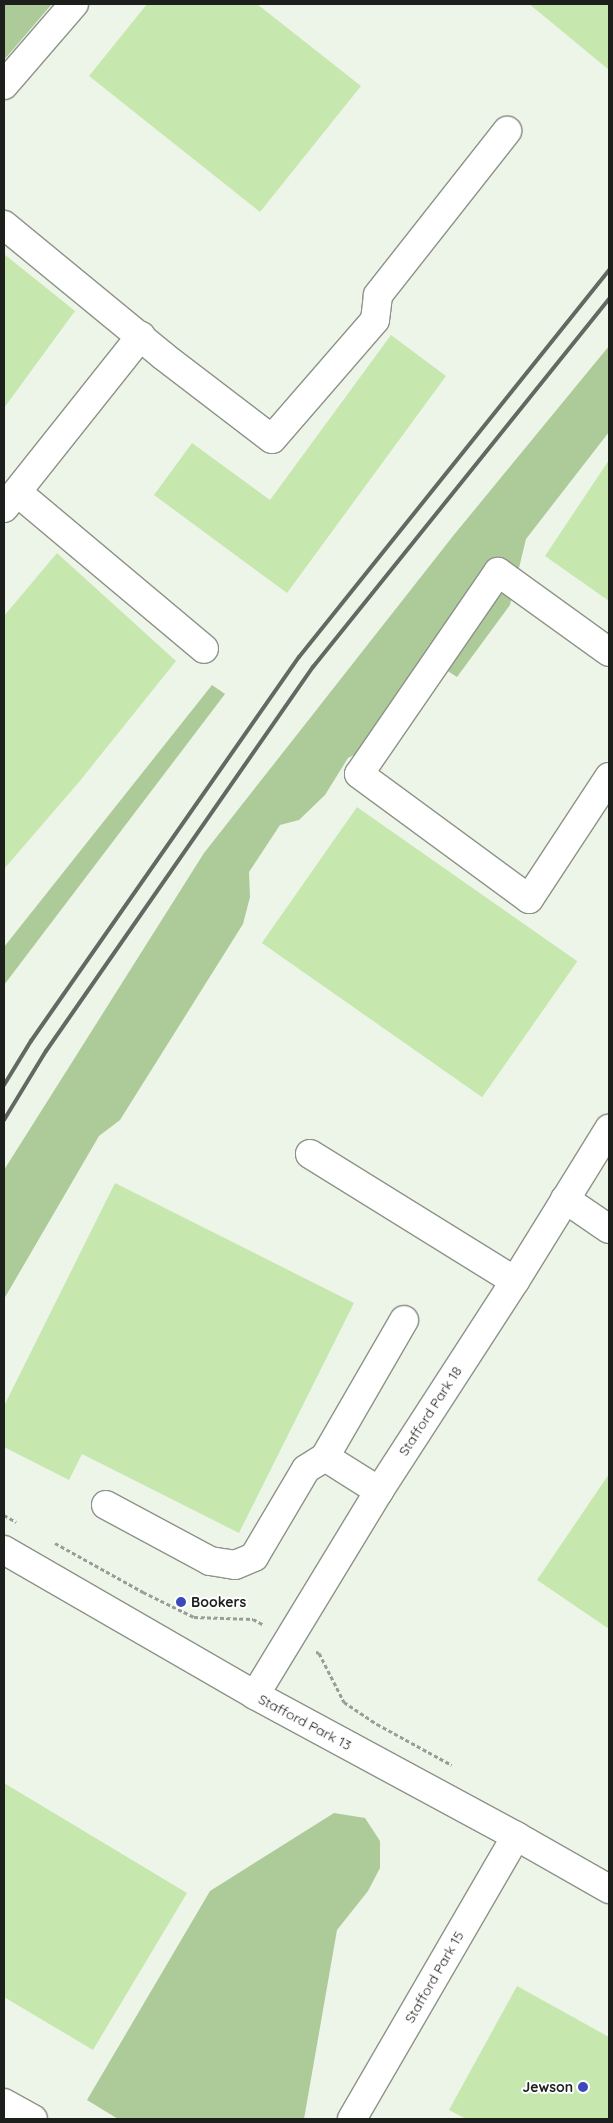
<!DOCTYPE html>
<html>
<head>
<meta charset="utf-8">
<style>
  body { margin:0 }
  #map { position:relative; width:613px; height:2123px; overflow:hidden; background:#edf5e9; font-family:Quicksand,sans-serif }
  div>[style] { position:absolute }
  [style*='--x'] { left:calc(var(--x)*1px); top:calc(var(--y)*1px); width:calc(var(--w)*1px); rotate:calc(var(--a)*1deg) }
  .green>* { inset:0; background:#adcb99 }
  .building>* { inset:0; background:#c6e8af; transform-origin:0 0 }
  .path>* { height:3px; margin-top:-1.5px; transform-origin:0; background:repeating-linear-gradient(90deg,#989e95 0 4px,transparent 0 6.5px) }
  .roads { filter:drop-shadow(1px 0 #8d9388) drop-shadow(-1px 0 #8d9388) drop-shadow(0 1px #8d9388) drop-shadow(0 -1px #8d9388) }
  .minor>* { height:28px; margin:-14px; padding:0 14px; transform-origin:14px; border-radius:14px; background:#fff }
  .rail>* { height:4px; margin:-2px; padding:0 2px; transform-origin:2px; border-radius:2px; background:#646862 }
  .dots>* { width:14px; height:14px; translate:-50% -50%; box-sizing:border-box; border:2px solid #fff; border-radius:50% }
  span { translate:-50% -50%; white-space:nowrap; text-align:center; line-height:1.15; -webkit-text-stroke:4px #fff; paint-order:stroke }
  .street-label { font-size:14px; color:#1c1f1b }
  .poi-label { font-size:14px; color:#1c1f1b; font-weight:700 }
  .left { translate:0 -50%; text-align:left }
  .right { translate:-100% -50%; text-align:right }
  .frame { position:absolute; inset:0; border:5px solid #1c1f1b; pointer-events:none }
</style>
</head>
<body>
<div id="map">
  <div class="green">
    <div style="clip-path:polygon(4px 4px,52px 4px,4px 60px)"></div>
    <div style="clip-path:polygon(609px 346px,609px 432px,526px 539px,510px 605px,457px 677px,443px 668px,394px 735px,348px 758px,325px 795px,299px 820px,280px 825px,249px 872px,250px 897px,243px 924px,120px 1120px,99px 1136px,4px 1299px,4px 1170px,204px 853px,453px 536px)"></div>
    <div style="clip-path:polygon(212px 685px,225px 694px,4px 985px,4px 947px)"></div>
    <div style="clip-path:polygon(334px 1813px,365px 1818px,380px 1841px,380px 1868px,368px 1891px,337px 1930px,304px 2119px,118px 2119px,87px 2100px,210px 1891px)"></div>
  </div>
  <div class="building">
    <div style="clip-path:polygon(147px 4px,257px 4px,361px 86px,260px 212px,89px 76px)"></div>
    <div style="clip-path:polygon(529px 4px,609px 4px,609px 70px,545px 17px)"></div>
    <div style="clip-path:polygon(4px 254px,75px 311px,4px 408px)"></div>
    <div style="clip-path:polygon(391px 335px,446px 376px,287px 593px,154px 495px,192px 443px,270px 500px)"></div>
    <div style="clip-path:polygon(609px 460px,609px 601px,545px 556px)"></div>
    <div style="clip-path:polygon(57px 553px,176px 661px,79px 782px,4px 869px,4px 616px)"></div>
    <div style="left:357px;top:807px;width:269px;height:166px;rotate:35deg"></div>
    <div style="clip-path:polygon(115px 1183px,354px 1303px,239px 1533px,82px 1454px,69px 1480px,4px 1447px,4px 1406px)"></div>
    <div style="clip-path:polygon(609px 1474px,609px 1629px,537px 1580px)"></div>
    <div style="clip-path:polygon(4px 1783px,187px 1893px,93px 2050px,4px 1997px)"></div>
    <div style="clip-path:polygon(517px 1986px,609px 2037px,609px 2119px,466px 2119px,449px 2110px)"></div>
  </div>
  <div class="path">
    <div style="--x:4;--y:1515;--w:14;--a:30"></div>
    <div style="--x:55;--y:1543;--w:101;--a:29.1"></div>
    <div style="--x:143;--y:1592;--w:57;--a:26.1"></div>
    <div style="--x:194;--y:1617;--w:59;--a:1.9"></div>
    <div style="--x:253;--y:1619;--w:13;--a:29"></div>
    <div style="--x:316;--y:1652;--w:3;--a:18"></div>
    <div style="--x:319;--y:1653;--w:55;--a:63"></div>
    <div style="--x:344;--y:1702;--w:40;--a:34"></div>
    <div style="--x:377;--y:1724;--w:85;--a:28.7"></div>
  </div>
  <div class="roads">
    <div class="minor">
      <div style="--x:4;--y:85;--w:107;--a:-49.2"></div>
      <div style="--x:4;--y:225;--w:205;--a:39.4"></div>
      <div style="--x:162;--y:355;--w:138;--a:37.4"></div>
      <div style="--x:272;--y:439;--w:157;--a:-49.1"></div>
      <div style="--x:375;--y:320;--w:25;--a:-83"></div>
      <div style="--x:378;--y:295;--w:209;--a:-51.8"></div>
      <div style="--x:17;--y:492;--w:244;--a:40"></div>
      <div style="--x:4;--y:508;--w:220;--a:-51.5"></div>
      <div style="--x:609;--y:652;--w:137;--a:-144.2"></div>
      <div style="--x:498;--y:572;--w:245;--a:124.5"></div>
      <div style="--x:359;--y:774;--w:211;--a:36.3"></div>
      <div style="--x:529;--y:899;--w:146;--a:-56.7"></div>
      <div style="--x:310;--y:1154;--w:241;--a:31.8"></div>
      <div style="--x:565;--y:1199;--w:53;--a:34.3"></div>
      <div style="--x:325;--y:1457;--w:158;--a:-60"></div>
      <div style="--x:106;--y:1505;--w:118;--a:28.3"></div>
      <div style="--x:210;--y:1561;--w:25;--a:9"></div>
      <div style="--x:235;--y:1565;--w:21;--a:-23"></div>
      <div style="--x:254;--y:1557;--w:102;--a:-59.4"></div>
      <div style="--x:306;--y:1469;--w:22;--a:-32"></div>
      <div style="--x:325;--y:1457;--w:64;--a:32.2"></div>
      <div style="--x:4;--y:1550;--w:290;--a:30"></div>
      <div style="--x:255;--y:1695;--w:297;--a:28.4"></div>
      <div style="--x:516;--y:1836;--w:107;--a:29.7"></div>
      <div style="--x:255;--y:1695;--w:239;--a:-58.7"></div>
      <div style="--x:379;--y:1491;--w:250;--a:-57.1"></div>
      <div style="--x:515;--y:1281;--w:179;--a:-58.3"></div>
      <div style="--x:4;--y:2103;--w:33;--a:29"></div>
      <div style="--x:352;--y:2119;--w:327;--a:-59.9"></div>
    </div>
  </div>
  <div class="rail">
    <div style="--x:4;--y:1085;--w:52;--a:-58.5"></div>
    <div style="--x:31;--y:1041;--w:468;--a:-55.1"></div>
    <div style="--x:299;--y:657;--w:496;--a:-51.3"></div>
    <div style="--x:4;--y:1120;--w:81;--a:-58.7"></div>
    <div style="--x:46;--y:1051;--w:468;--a:-55.2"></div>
    <div style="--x:313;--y:667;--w:472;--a:-51.2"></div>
  </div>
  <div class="dots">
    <div style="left:181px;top:1602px;background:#3b47ba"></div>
    <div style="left:583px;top:2087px;background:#3b47ba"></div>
  </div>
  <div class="street-label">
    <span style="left:430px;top:1411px;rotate:-57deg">Stafford Park 18</span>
    <span style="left:305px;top:1722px;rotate:28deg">Stafford Park 13</span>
    <span style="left:434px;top:1977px;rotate:-60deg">Stafford Park 15</span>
  </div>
  <div class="poi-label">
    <span class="left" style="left:191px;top:1602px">Bookers</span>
    <span class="right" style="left:573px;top:2087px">Jewson</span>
  </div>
  <div class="frame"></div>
</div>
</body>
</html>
